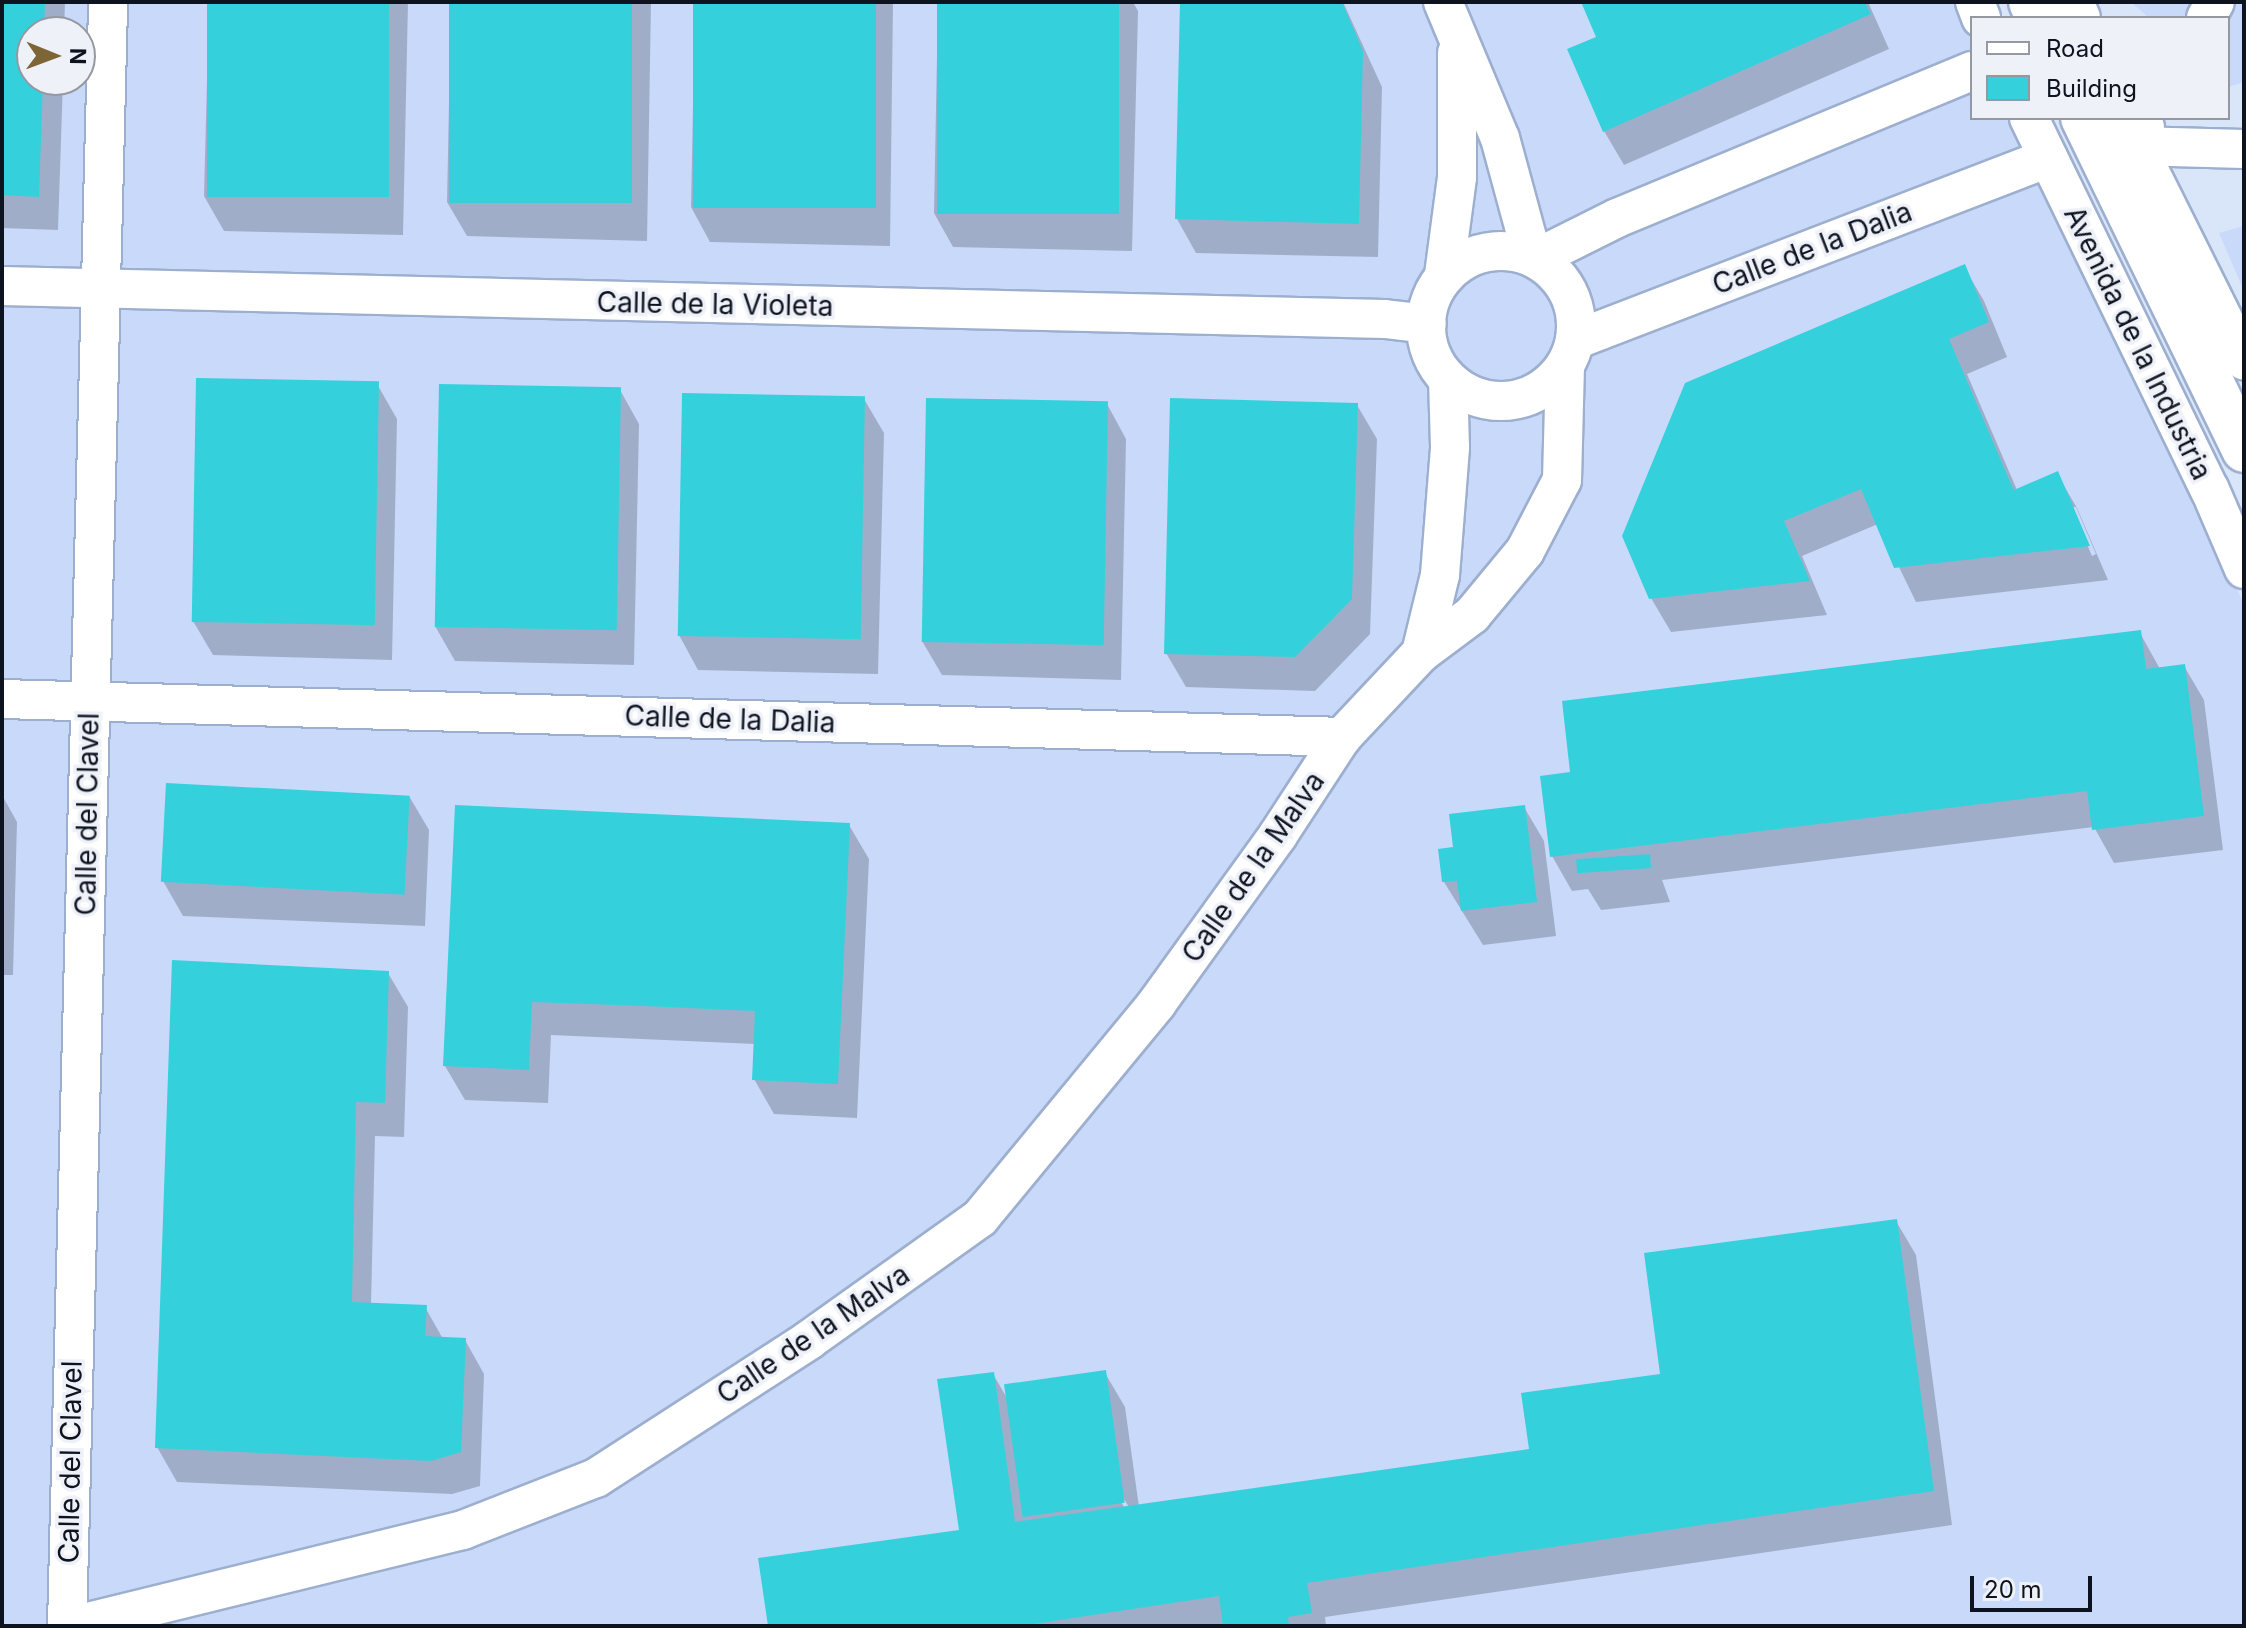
<!DOCTYPE html>
<html>
<head>
<meta charset="utf-8">
<style>
  body { margin:0 }
  #map { position:relative; width:2246px; height:1628px; overflow:hidden; background:#d9e5f9; font-family:Inter,sans-serif }
  div>[style] { position:absolute }
  [style*='--x'] { left:calc(var(--x)*1px); top:calc(var(--y)*1px); width:calc(var(--w)*1px); rotate:calc(var(--a)*1deg) }
  .built>* { inset:0; background:#c8d9fa }
  .shadow>* { inset:0; background:#0003 }
  .building>* { inset:0; background:#34d1dd; transform-origin:0 0 }
  .roads { filter:drop-shadow(2px 0 #9dafcf) drop-shadow(-2px 0 #9dafcf) drop-shadow(0 2px #9dafcf) drop-shadow(0 -2px #9dafcf) }
  .street>* { height:38px; margin:-19px; padding:0 19px; transform-origin:19px; border-radius:19px; background:#fff }
  .street>.ring { margin:-19px; padding:0; box-sizing:content-box; background:none; border:38px solid #fff; border-radius:50% }
  .primary>* { height:44px; margin:-22px; padding:0 22px; transform-origin:22px; border-radius:22px; background:#fff }
  span { translate:-50% -50%; white-space:nowrap; text-align:center; line-height:1.15; -webkit-text-stroke:7px #eef1f8; paint-order:stroke }
  .street-label { font-size:28px; color:#0d131f }
  .frame { position:absolute; inset:0; border:4px solid #0d131f; pointer-events:none }
  .legend { position:absolute; left:1970px; top:16px; width:260px; height:104px; box-sizing:border-box; background:#eef1f8; border:2px solid #9498a1; margin:0; padding:10px 14px; list-style:none; font-size:24px; color:#0d131f }
  .legend li { display:flex; align-items:center; gap:16px; height:40px }
  .legend b { width:40px; border:2px solid #9498a1 }
  .north { position:absolute; left:16px; top:16px; width:80px; height:80px; box-sizing:border-box; background:#eef1f8; border:2px solid #9498a1; border-radius:50%; rotate:91deg; font-size:22px; font-weight:700; line-height:32px; text-align:center; color:#0d131f }
  .north::after { content:''; display:block; margin:auto; width:28px; height:36px; background:#7d6535; clip-path:polygon(50% 0,100% 100%,50% 72%,0 100%) }
  .scale { position:absolute; left:1970px; top:1576px; width:122px; height:36px; box-sizing:border-box; border:4px solid #0d131f; border-top:0; padding-left:10px; font-size:24px; line-height:28px; white-space:nowrap; color:#0d131f; -webkit-text-stroke:6px #eef1f8; paint-order:stroke }
</style>
</head>
<body>
<div id="map">
  <div class="built">
    <div style="clip-path:polygon(evenodd,2px 2px,1981px 2px,1972px 18px,1972px 118px,2031px 118px,2244px 605px,2244px 1626px,2px 1626px,2px 2px,32px 32px,80px 32px,80px 80px,32px 80px,32px 32px)"></div>
    <div style="clip-path:polygon(2131px 2px,2244px 2px,2244px 82px,2228px 87px,2228px 18px,2149px 18px)"></div>
    <div style="clip-path:polygon(2244px 226px,2244px 291px,2219px 233px)"></div>
  </div>
  <div class="shadow">
    <div style="clip-path:polygon(2px 2px,65px 2px,64px 32px,32px 32px,32px 80px,63px 80px,58px 230px,2px 228px)"></div>
    <div style="clip-path:polygon(209px 2px,408px 2px,403px 235px,224px 231px,204px 196px)"></div>
    <div style="clip-path:polygon(451px 2px,651px 2px,647px 241px,467px 236px,447px 202px)"></div>
    <div style="clip-path:polygon(695px 2px,893px 2px,890px 246px,710px 242px,691px 207px)"></div>
    <div style="clip-path:polygon(938px 2px,1133px 2px,1138px 11px,1132px 251px,953px 247px,934px 213px)"></div>
    <div style="clip-path:polygon(1182px 2px,1343px 2px,1382px 87px,1378px 257px,1196px 253px,1177px 219px)"></div>
    <div style="clip-path:polygon(1583px 2px,1868px 2px,1889px 49px,1624px 165px,1604px 131px,1598px 38px)"></div>
    <div style="clip-path:polygon(evenodd,1964px 267px,1984px 301px,2007px 357px,1967px 374px,2017px 490px,2057px 474px,2077px 508px,2108px 580px,1916px 602px,1878px 524px,1802px 556px,1827px 615px,1671px 632px,1651px 598px,1964px 267px,2071px 507px,2076px 507px,2096px 554px,2092px 556px,2071px 507px)"></div>
    <div style="clip-path:polygon(377px 384px,397px 419px,392px 660px,213px 655px,193px 621px)"></div>
    <div style="clip-path:polygon(620px 390px,639px 424px,634px 665px,455px 661px,435px 626px)"></div>
    <div style="clip-path:polygon(864px 399px,884px 433px,878px 674px,698px 670px,679px 635px)"></div>
    <div style="clip-path:polygon(1107px 404px,1126px 439px,1121px 680px,942px 675px,922px 641px)"></div>
    <div style="clip-path:polygon(1357px 405px,1377px 439px,1370px 634px,1315px 691px,1186px 687px,1166px 653px)"></div>
    <div style="clip-path:polygon(2140px 633px,2160px 669px,2184px 666px,2204px 700px,2223px 850px,2114px 863px,2094px 827px,1662px 880px,1670px 902px,1601px 910px,1588px 889px,1572px 891px,1552px 856px,1572px 774px)"></div>
    <div style="clip-path:polygon(2px 795px,17px 822px,13px 975px,2px 975px)"></div>
    <div style="clip-path:polygon(409px 796px,429px 830px,425px 926px,183px 916px,163px 881px)"></div>
    <div style="clip-path:polygon(457px 807px,849px 825px,869px 859px,857px 1118px,774px 1114px,754px 1079px,755px 1044px,551px 1035px,548px 1103px,465px 1100px,445px 1066px)"></div>
    <div style="clip-path:polygon(1524px 807px,1544px 841px,1556px 936px,1483px 945px,1444px 882px,1455px 849px)"></div>
    <div style="clip-path:polygon(388px 973px,408px 1007px,404px 1137px,375px 1136px,371px 1305px,425px 1307px,443px 1339px,465px 1340px,484px 1374px,480px 1486px,452px 1494px,177px 1482px,157px 1447px)"></div>
    <div style="clip-path:polygon(evenodd,1896px 1221px,1916px 1255px,1952px 1525px,1325px 1617px,1326px 1626px,770px 1626px,961px 1532px,993px 1374px,1007px 1398px,1105px 1373px,1125px 1407px,1139px 1507px,1531px 1451px,1662px 1376px,1896px 1221px,1121px 1494px,1130px 1509px,1125px 1509px,1118px 1496px,1121px 1494px)"></div>
  </div>
  <div class="building">
    <div style="clip-path:polygon(2px 2px,45px 2px,44px 32px,32px 32px,32px 80px,43px 80px,39px 197px,2px 195px)"></div>
    <div style="left:207px;top:2px;width:182px;height:195px"></div>
    <div style="left:449px;top:2px;width:183px;height:201px"></div>
    <div style="left:693px;top:2px;width:183px;height:206px"></div>
    <div style="left:937px;top:2px;width:182px;height:212px"></div>
    <div style="clip-path:polygon(1180px 2px,1342px 2px,1363px 51px,1359px 224px,1175px 219px)"></div>
    <div style="clip-path:polygon(1581px 2px,1865px 2px,1871px 14px,1603px 132px,1567px 49px,1596px 37px)"></div>
    <div style="clip-path:polygon(1965px 264px,1989px 322px,1949px 339px,2011px 484px,2014px 490px,2058px 471px,2090px 546px,1894px 568px,1861px 489px,1784px 521px,1810px 581px,1649px 599px,1622px 536px,1685px 383px)"></div>
    <div style="left:196px;top:378px;width:183px;height:244px;rotate:1deg"></div>
    <div style="left:439px;top:384px;width:182px;height:243px;rotate:1deg"></div>
    <div style="left:682px;top:393px;width:183px;height:243px;rotate:1deg"></div>
    <div style="left:926px;top:398px;width:182px;height:244px;rotate:1deg"></div>
    <div style="clip-path:polygon(1170px 398px,1358px 403px,1352px 599px,1295px 657px,1164px 654px)"></div>
    <div style="clip-path:polygon(2141px 630px,2146px 669px,2185px 664px,2204px 816px,2092px 830px,2087px 791px,1550px 857px,1540px 776px,1570px 772px,1562px 701px)"></div>
    <div style="left:166px;top:783px;width:244px;height:99px;rotate:3deg"></div>
    <div style="clip-path:polygon(455px 805px,850px 823px,838px 1084px,752px 1080px,755px 1011px,644px 1006px,532px 1002px,529px 1070px,443px 1066px)"></div>
    <div style="clip-path:polygon(1525px 805px,1537px 902px,1461px 911px,1457px 881px,1442px 882px,1438px 849px,1453px 847px,1449px 814px)"></div>
    <div style="left:1650px;top:854px;width:14px;height:74px;rotate:86deg"></div>
    <div style="clip-path:polygon(172px 960px,389px 971px,385px 1103px,356px 1102px,352px 1302px,427px 1305px,425px 1336px,466px 1338px,461px 1452px,431px 1461px,155px 1448px)"></div>
    <div style="clip-path:polygon(1897px 1219px,1934px 1491px,1307px 1583px,1312px 1613px,1288px 1617px,1289px 1626px,1223px 1626px,1219px 1596px,1020px 1626px,768px 1626px,758px 1558px,959px 1530px,937px 1379px,994px 1372px,1015px 1522px,1529px 1449px,1521px 1393px,1660px 1374px,1644px 1253px)"></div>
    <div style="left:1106px;top:1370px;width:134px;height:103px;rotate:82deg"></div>
  </div>
  <div class="roads">
    <div class="street">
      <div style="--x:1443;--y:2;--w:147;--a:67.3"></div>
      <div style="--x:1500;--y:138;--w:122;--a:74.8"></div>
      <div style="--x:1975;--y:2;--w:17;--a:69"></div>
      <div style="--x:2074;--y:2;--w:17;--a:66"></div>
      <div style="--x:2206;--y:18;--w:18;--a:-61"></div>
      <div style="--x:2029;--y:118;--w:414;--a:64.1"></div>
      <div style="--x:2210;--y:490;--w:86;--a:66.7"></div>
      <div style="--x:2123;--y:118;--w:271;--a:63.5"></div>
      <div style="--x:2145;--y:127;--w:21;--a:118"></div>
      <div style="--x:2135;--y:146;--w:109;--a:1.6"></div>
      <div class="ring" style="left:1426px;top:251px;width:112px;height:112px"></div>
      <div style="--x:1537;--y:258;--w:89;--a:-26.6"></div>
      <div style="--x:1617;--y:218;--w:384;--a:-22.5"></div>
      <div style="--x:1444;--y:275;--w:99;--a:-82.4"></div>
      <div style="--x:1457;--y:177;--w:124;--a:-90"></div>
      <div style="--x:2;--y:286;--w:1383;--a:1.37"></div>
      <div style="--x:1385;--y:319;--w:42;--a:6.8"></div>
      <div style="--x:1575;--y:340;--w:507;--a:-21.05"></div>
      <div style="--x:1421;--y:653;--w:80;--a:-76.3"></div>
      <div style="--x:1440;--y:575;--w:128;--a:-85.5"></div>
      <div style="--x:1450;--y:447;--w:67;--a:-91.7"></div>
      <div style="--x:2;--y:699;--w:1341;--a:1.62"></div>
      <div style="--x:67;--y:1626;--w:1625;--a:-88.55"></div>
      <div style="--x:72;--y:1626;--w:403;--a:-13.8"></div>
      <div style="--x:463;--y:1530;--w:143;--a:-21.4"></div>
      <div style="--x:596;--y:1478;--w:254;--a:-32.9"></div>
      <div style="--x:809;--y:1340;--w:210;--a:-35.5"></div>
      <div style="--x:980;--y:1218;--w:278;--a:-50.5"></div>
      <div style="--x:1157;--y:1003;--w:207;--a:-54.2"></div>
      <div style="--x:1278;--y:835;--w:117;--a:-56.9"></div>
      <div style="--x:1342;--y:737;--w:115;--a:-46.8"></div>
      <div style="--x:1421;--y:653;--w:64;--a:-36.7"></div>
      <div style="--x:1472;--y:615;--w:83;--a:-50.4"></div>
      <div style="--x:1525;--y:551;--w:80;--a:-62.5"></div>
      <div style="--x:1562;--y:480;--w:114;--a:-88.5"></div>
    </div>
    <div class="primary">
      <div style="--x:2031;--y:2;--w:17;--a:66"></div>
      <div style="--x:2083;--y:118;--w:369;--a:64.1"></div>
    </div>
  </div>
  <div class="street-label">
    <span style="left:1812px;top:248px;rotate:-21deg">Calle de la Dalia</span>
    <span style="left:715px;top:304px;rotate:1deg">Calle de la Violeta</span>
    <span style="left:2138px;top:343px;rotate:64deg">Avenida de la Industria</span>
    <span style="left:730px;top:719px;rotate:2deg">Calle de la Dalia</span>
    <span style="left:87px;top:814px;rotate:-89deg">Calle del Clavel</span>
    <span style="left:1253px;top:867px;rotate:-55deg">Calle de la Malva</span>
    <span style="left:813px;top:1334px;rotate:-34deg">Calle de la Malva</span>
    <span style="left:70px;top:1462px;rotate:-89deg">Calle del Clavel</span>
  </div>
  <div class="frame"></div>
  <ul class="legend">
  <li><b style="height:10px;background:#fff"></b>Road</li>
  <li><b style="height:22px;background:#34d1dd"></b>Building</li>
  </ul>
  <div class="north">N</div>
  <div class="scale">20 m</div>
</div>
</body>
</html>
